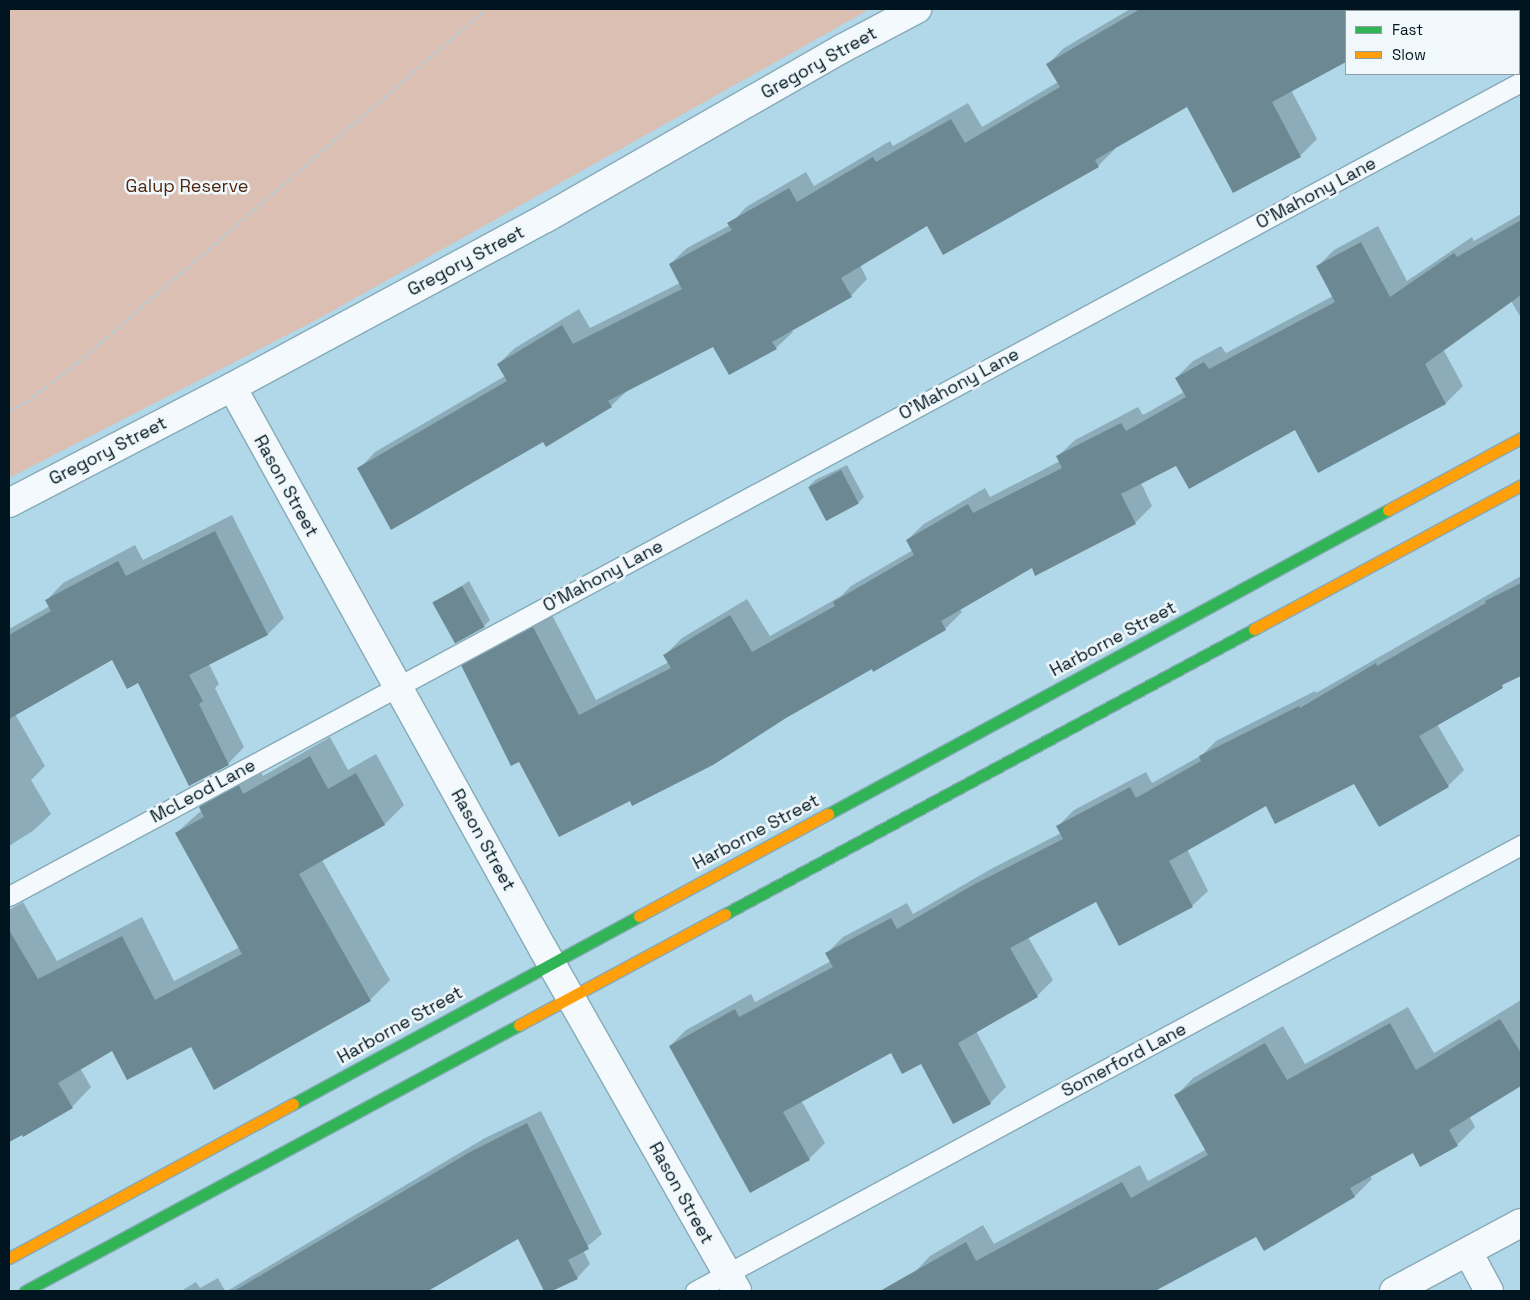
<!DOCTYPE html>
<html>
<head>
<meta charset="utf-8">
<style>
  body { margin:0 }
  #map { position:relative; width:1530px; height:1300px; overflow:hidden; background:#b1d8e8; font-family:"Space Grotesk",sans-serif }
  div>[style] { position:absolute }
  [style*='--x'] { left:calc(var(--x)*1px); top:calc(var(--y)*1px); width:calc(var(--w)*1px); rotate:calc(var(--a)*1deg) }
  .green>* { inset:0; background:#dbbfb2 }
  .shadow>* { inset:0; background:#0003 }
  .building>* { inset:0; background:#6c8893; transform-origin:0 0 }
  .path>* { height:3px; margin-top:-1.5px; transform-origin:0; background:repeating-linear-gradient(90deg,#bfcacf 0 5px,transparent 0 7.5px) }
  .roads { filter:drop-shadow(1px 0 #86aab7) drop-shadow(-1px 0 #86aab7) drop-shadow(0 1px #86aab7) drop-shadow(0 -1px #86aab7) }
  .lane>* { height:19px; margin:-9.5px; padding:0 9.5px; transform-origin:9.5px; border-radius:9.5px; background:#f3f9fc }
  .street>* { height:28px; margin:-14px; padding:0 14px; transform-origin:14px; border-radius:14px; background:#f3f9fc }
  .fast>* { height:11px; margin:-5.5px; padding:0 5.5px; transform-origin:5.5px; border-radius:5.5px; background:#30b455 }
  .slow>* { height:11px; margin:-5.5px; padding:0 5.5px; transform-origin:5.5px; border-radius:5.5px; background:#ff9f0a }
  span { translate:-50% -50%; white-space:nowrap; text-align:center; line-height:1.15; -webkit-text-stroke:5px #f0f8fc; paint-order:stroke }
  .street-label { font-size:18px; color:#00151f }
  .park-label { font-size:18px; color:#51240d }
  .frame { position:absolute; inset:0; border:10px solid #00151f; pointer-events:none }
  .legend { position:absolute; left:1345px; top:10px; width:175px; height:65px; box-sizing:border-box; background:#f0f8fc; border:1px solid #909da4; margin:0; padding:6px 9px; list-style:none; font-size:15px; color:#00151f }
  .legend li { display:flex; align-items:center; gap:10px; height:25px }
  .legend b { width:25px; border:1px solid #909da4 }
</style>
</head>
<body>
<div id="map">
  <div class="green">
    <div style="clip-path:polygon(9px 9px,870px 9px,318px 319px,9px 478px)"></div>
  </div>
  <div class="shadow">
    <div style="clip-path:polygon(1130px 9px,1427px 9px,1422px 11px,1346px 11px,1346px 60px,1291px 90px,1317px 139px,1300px 156px,1234px 191px,1187px 105px,1114px 148px,1115px 149px,1098px 166px,927px 225px,860px 265px,867px 279px,851px 296px,791px 329px,793px 332px,776px 348px,714px 345px,628px 390px,611px 406px,544px 440px,359px 469px,375px 452px,505px 376px,498px 364px,515px 348px,579px 309px,590px 328px,680px 283px,670px 264px,687px 248px,730px 225px,746px 207px,806px 172px,814px 186px,890px 141px,893px 146px,968px 103px,982px 127px,1058px 82px,1048px 64px,1064px 48px)"></div>
    <div style="clip-path:polygon(1448px 9px,1521px 9px,1521px 52px,1519px 54px,1519px 11px,1449px 11px)"></div>
    <div style="clip-path:polygon(1521px 214px,1521px 318px,1511px 301px,1443px 349px,1463px 386px,1446px 403px,1318px 472px,1295px 429px,1177px 465px,1141px 483px,1152px 506px,1135px 523px,1036px 574px,1032px 567px,960px 609px,962px 612px,945px 629px,630px 799px,520px 760px,462px 666px,479px 649px,550px 611px,596px 700px,669px 662px,665px 655px,682px 638px,747px 599px,770px 636px,841px 596px,851px 586px,913px 550px,907px 540px,924px 524px,985px 488px,990px 497px,1060px 461px,1058px 456px,1075px 440px,1138px 407px,1143px 415px,1184px 392px,1176px 378px,1193px 361px,1221px 346px,1226px 353px,1333px 296px,1317px 267px,1334px 250px,1378px 226px,1407px 281px,1472px 237px,1474px 241px)"></div>
    <div style="clip-path:polygon(847px 465px,864px 497px,858px 503px,809px 486px,815px 480px)"></div>
    <div style="clip-path:polygon(232px 515px,284px 618px,268px 634px,209px 664px,219px 684px,215px 688px,244px 747px,228px 764px,112px 658px,15px 714px,45px 766px,31px 780px,51px 814px,34px 830px,9px 846px,9px 629px,50px 606px,47px 600px,63px 583px,135px 545px,143px 560px)"></div>
    <div style="clip-path:polygon(1521px 576px,1521px 674px,1437px 724px,1464px 770px,1448px 786px,1355px 782px,1266px 804px,1187px 849px,1208px 891px,1192px 906px,1097px 901px,1028px 937px,1053px 980px,1037px 996px,976px 1031px,1006px 1087px,990px 1103px,921px 1063px,891px 1051px,801px 1100px,825px 1143px,809px 1159px,670px 1046px,686px 1030px,751px 994px,755px 1002px,831px 961px,827px 953px,843px 937px,907px 903px,913px 914px,991px 869px,1061px 833px,1058px 826px,1074px 810px,1146px 772px,1152px 783px,1202px 755px,1216px 741px,1315px 691px,1316px 693px)"></div>
    <div style="clip-path:polygon(469px 581px,490px 620px,484px 626px,434px 604px)"></div>
    <div style="clip-path:polygon(330px 737px,348px 770px,376px 754px,404px 805px,385px 824px,322px 860px,390px 980px,370px 1000px,191px 1045px,113px 1049px,80px 1068px,91px 1087px,72px 1107px,9px 1142px,9px 910px,23px 902px,57px 961px,142px 917px,174px 981px,240px 947px,176px 833px,202px 810px,200px 807px,220px 787px,258px 767px,263px 776px)"></div>
    <div style="clip-path:polygon(1521px 1000px,1521px 1085px,1469px 1116px,1475px 1127px,1457px 1145px,1413px 1152px,1370px 1175px,1372px 1179px,1355px 1196px,1264px 1249px,1256px 1235px,1158px 1288px,1159px 1291px,923px 1291px,913px 1274px,930px 1256px,983px 1225px,994px 1244px,1140px 1165px,1148px 1181px,1207px 1149px,1176px 1096px,1193px 1078px,1283px 1026px,1305px 1064px,1408px 1007px,1434px 1053px)"></div>
    <div style="clip-path:polygon(541px 1111px,602px 1234px,583px 1250px,590px 1264px,577px 1278px,546px 1291px,518px 1237px,419px 1291px,227px 1291px,485px 1138px)"></div>
    <div style="clip-path:polygon(218px 1278px,225px 1291px,181px 1291px,196px 1282px,200px 1288px)"></div>
  </div>
  <div class="building">
    <div style="clip-path:polygon(1140px 9px,1346px 9px,1346px 62px,1272px 102px,1301px 157px,1233px 193px,1187px 107px,1095px 160px,1099px 167px,943px 255px,927px 226px,841px 278px,852px 297px,772px 342px,777px 349px,729px 375px,713px 347px,608px 401px,612px 407px,546px 447px,543px 442px,391px 530px,357px 468px,507px 381px,497px 364px,562px 325px,573px 344px,682px 289px,669px 264px,732px 230px,727px 223px,789px 188px,797px 202px,873px 157px,876px 162px,951px 119px,965px 143px,1060px 87px,1046px 64px)"></div>
    <div style="clip-path:polygon(1521px 220px,1521px 295px,1425px 364px,1446px 404px,1318px 473px,1295px 430px,1189px 489px,1176px 466px,1121px 494px,1136px 524px,1035px 576px,1032px 568px,941px 621px,946px 630px,873px 672px,872px 669px,786px 718px,713px 765px,632px 806px,630px 801px,559px 837px,519px 762px,511px 766px,461px 665px,533px 627px,579px 715px,671px 668px,663px 655px,730px 615px,752px 652px,835px 606px,833px 602px,914px 555px,906px 540px,968px 504px,973px 513px,1062px 468px,1056px 456px,1121px 423px,1126px 431px,1186px 397px,1175px 378px,1204px 362px,1209px 369px,1335px 302px,1316px 266px,1361px 242px,1390px 297px,1454px 253px,1457px 257px)"></div>
    <div style="left:841px;top:470px;width:38px;height:37px;rotate:62deg"></div>
    <div style="clip-path:polygon(215px 531px,268px 635px,189px 675px,203px 701px,199px 704px,229px 765px,189px 786px,138px 683px,127px 689px,112px 660px,9px 719px,9px 635px,51px 611px,45px 600px,118px 561px,126px 576px)"></div>
    <div style="clip-path:polygon(1521px 583px,1521px 676px,1502px 685px,1503px 688px,1419px 736px,1449px 787px,1379px 827px,1354px 784px,1275px 824px,1266px 806px,1169px 861px,1193px 907px,1119px 946px,1096px 902px,1010px 948px,1038px 997px,958px 1043px,991px 1104px,953px 1124px,921px 1064px,902px 1074px,891px 1053px,783px 1112px,810px 1160px,750px 1193px,669px 1046px,735px 1009px,739px 1017px,833px 967px,825px 953px,891px 918px,897px 929px,973px 885px,1063px 839px,1056px 826px,1130px 787px,1136px 798px,1201px 761px,1199px 756px,1299px 706px,1300px 708px,1376px 663px,1377px 666px,1486px 603px,1485px 601px)"></div>
    <div style="left:462px;top:586px;width:47px;height:34px;rotate:61deg"></div>
    <div style="clip-path:polygon(310px 756px,328px 789px,356px 773px,385px 825px,299px 874px,371px 1001px,214px 1090px,191px 1047px,127px 1080px,112px 1051px,58px 1083px,73px 1108px,23px 1137px,22px 1135px,9px 1142px,9px 930px,38px 979px,122px 936px,155px 1000px,242px 954px,175px 833px,204px 817px,199px 807px,239px 785px,243px 794px)"></div>
    <div style="clip-path:polygon(1500px 1019px,1521px 1053px,1521px 1086px,1449px 1130px,1458px 1146px,1420px 1167px,1413px 1153px,1350px 1188px,1355px 1197px,1264px 1251px,1256px 1237px,1155px 1291px,880px 1291px,966px 1242px,976px 1261px,1122px 1182px,1131px 1198px,1208px 1155px,1174px 1095px,1265px 1043px,1287px 1080px,1390px 1023px,1416px 1070px)"></div>
    <div style="clip-path:polygon(527px 1123px,589px 1249px,568px 1260px,578px 1279px,552px 1291px,544px 1291px,518px 1239px,428px 1291px,234px 1291px,470px 1152px)"></div>
  </div>
  <div class="path">
    <div style="--x:9;--y:411;--w:19;--a:-28"></div>
    <div style="--x:26;--y:402;--w:64;--a:-37.4"></div>
    <div style="--x:77;--y:363;--w:541;--a:-40.88"></div>
  </div>
  <div class="roads">
    <div class="lane">
      <div style="--x:9;--y:896;--w:1717;--a:-28.3"></div>
      <div style="--x:695;--y:1291;--w:939;--a:-28.37"></div>
    </div>
    <div class="street">
      <div style="--x:232;--y:387;--w:642;--a:61.04"></div>
      <div style="--x:543;--y:949;--w:393;--a:60.4"></div>
      <div style="--x:9;--y:503;--w:251;--a:-27.5"></div>
      <div style="--x:232;--y:387;--w:357;--a:-28.3"></div>
      <div style="--x:546;--y:218;--w:342;--a:-29.8"></div>
      <div style="--x:843;--y:48;--w:84;--a:-27.8"></div>
      <div style="--x:1468;--y:1252;--w:44;--a:61.7"></div>
      <div style="--x:1394;--y:1291;--w:144;--a:-28.2"></div>
    </div>
    <div class="fast">
      <div style="--x:828;--y:814;--w:637;--a:-28.5"></div>
      <div style="--x:725;--y:914;--w:601;--a:-28.31"></div>
      <div style="--x:293;--y:1104;--w:394;--a:-28.5"></div>
      <div style="--x:25;--y:1291;--w:561;--a:-28.3"></div>
    </div>
    <div class="slow">
      <div style="--x:1388;--y:510;--w:151;--a:-28.4"></div>
      <div style="--x:1254;--y:629;--w:303;--a:-28.3"></div>
      <div style="--x:639;--y:916;--w:215;--a:-28.4"></div>
      <div style="--x:519;--y:1025;--w:234;--a:-28.3"></div>
      <div style="--x:9;--y:1258;--w:323;--a:-28.5"></div>
    </div>
  </div>
  <div class="street-label">
    <span style="left:819px;top:63px;rotate:-29deg">Gregory Street</span>
    <span style="left:1316px;top:193px;rotate:-28deg">O'Mahony Lane</span>
    <span style="left:466px;top:261px;rotate:-28deg">Gregory Street</span>
    <span style="left:959px;top:384px;rotate:-28deg">O'Mahony Lane</span>
    <span style="left:108px;top:451px;rotate:-27deg">Gregory Street</span>
    <span style="left:286px;top:486px;rotate:61deg">Rason Street</span>
    <span style="left:603px;top:576px;rotate:-28deg">O'Mahony Lane</span>
    <span style="left:1113px;top:639px;rotate:-28deg">Harborne Street</span>
    <span style="left:203px;top:791px;rotate:-28deg">McLeod Lane</span>
    <span style="left:756px;top:832px;rotate:-28deg">Harborne Street</span>
    <span style="left:483px;top:840px;rotate:61deg">Rason Street</span>
    <span style="left:400px;top:1025px;rotate:-29deg">Harborne Street</span>
    <span style="left:1124px;top:1060px;rotate:-28deg">Somerford Lane</span>
    <span style="left:681px;top:1193px;rotate:61deg">Rason Street</span>
  </div>
  <div class="park-label">
    <span style="left:187px;top:186px">Galup Reserve</span>
  </div>
  <div class="frame"></div>
  <ul class="legend">
  <li><b style="height:6px;background:#30b455"></b>Fast</li>
  <li><b style="height:6px;background:#ff9f0a"></b>Slow</li>
  </ul>
</div>
</body>
</html>
